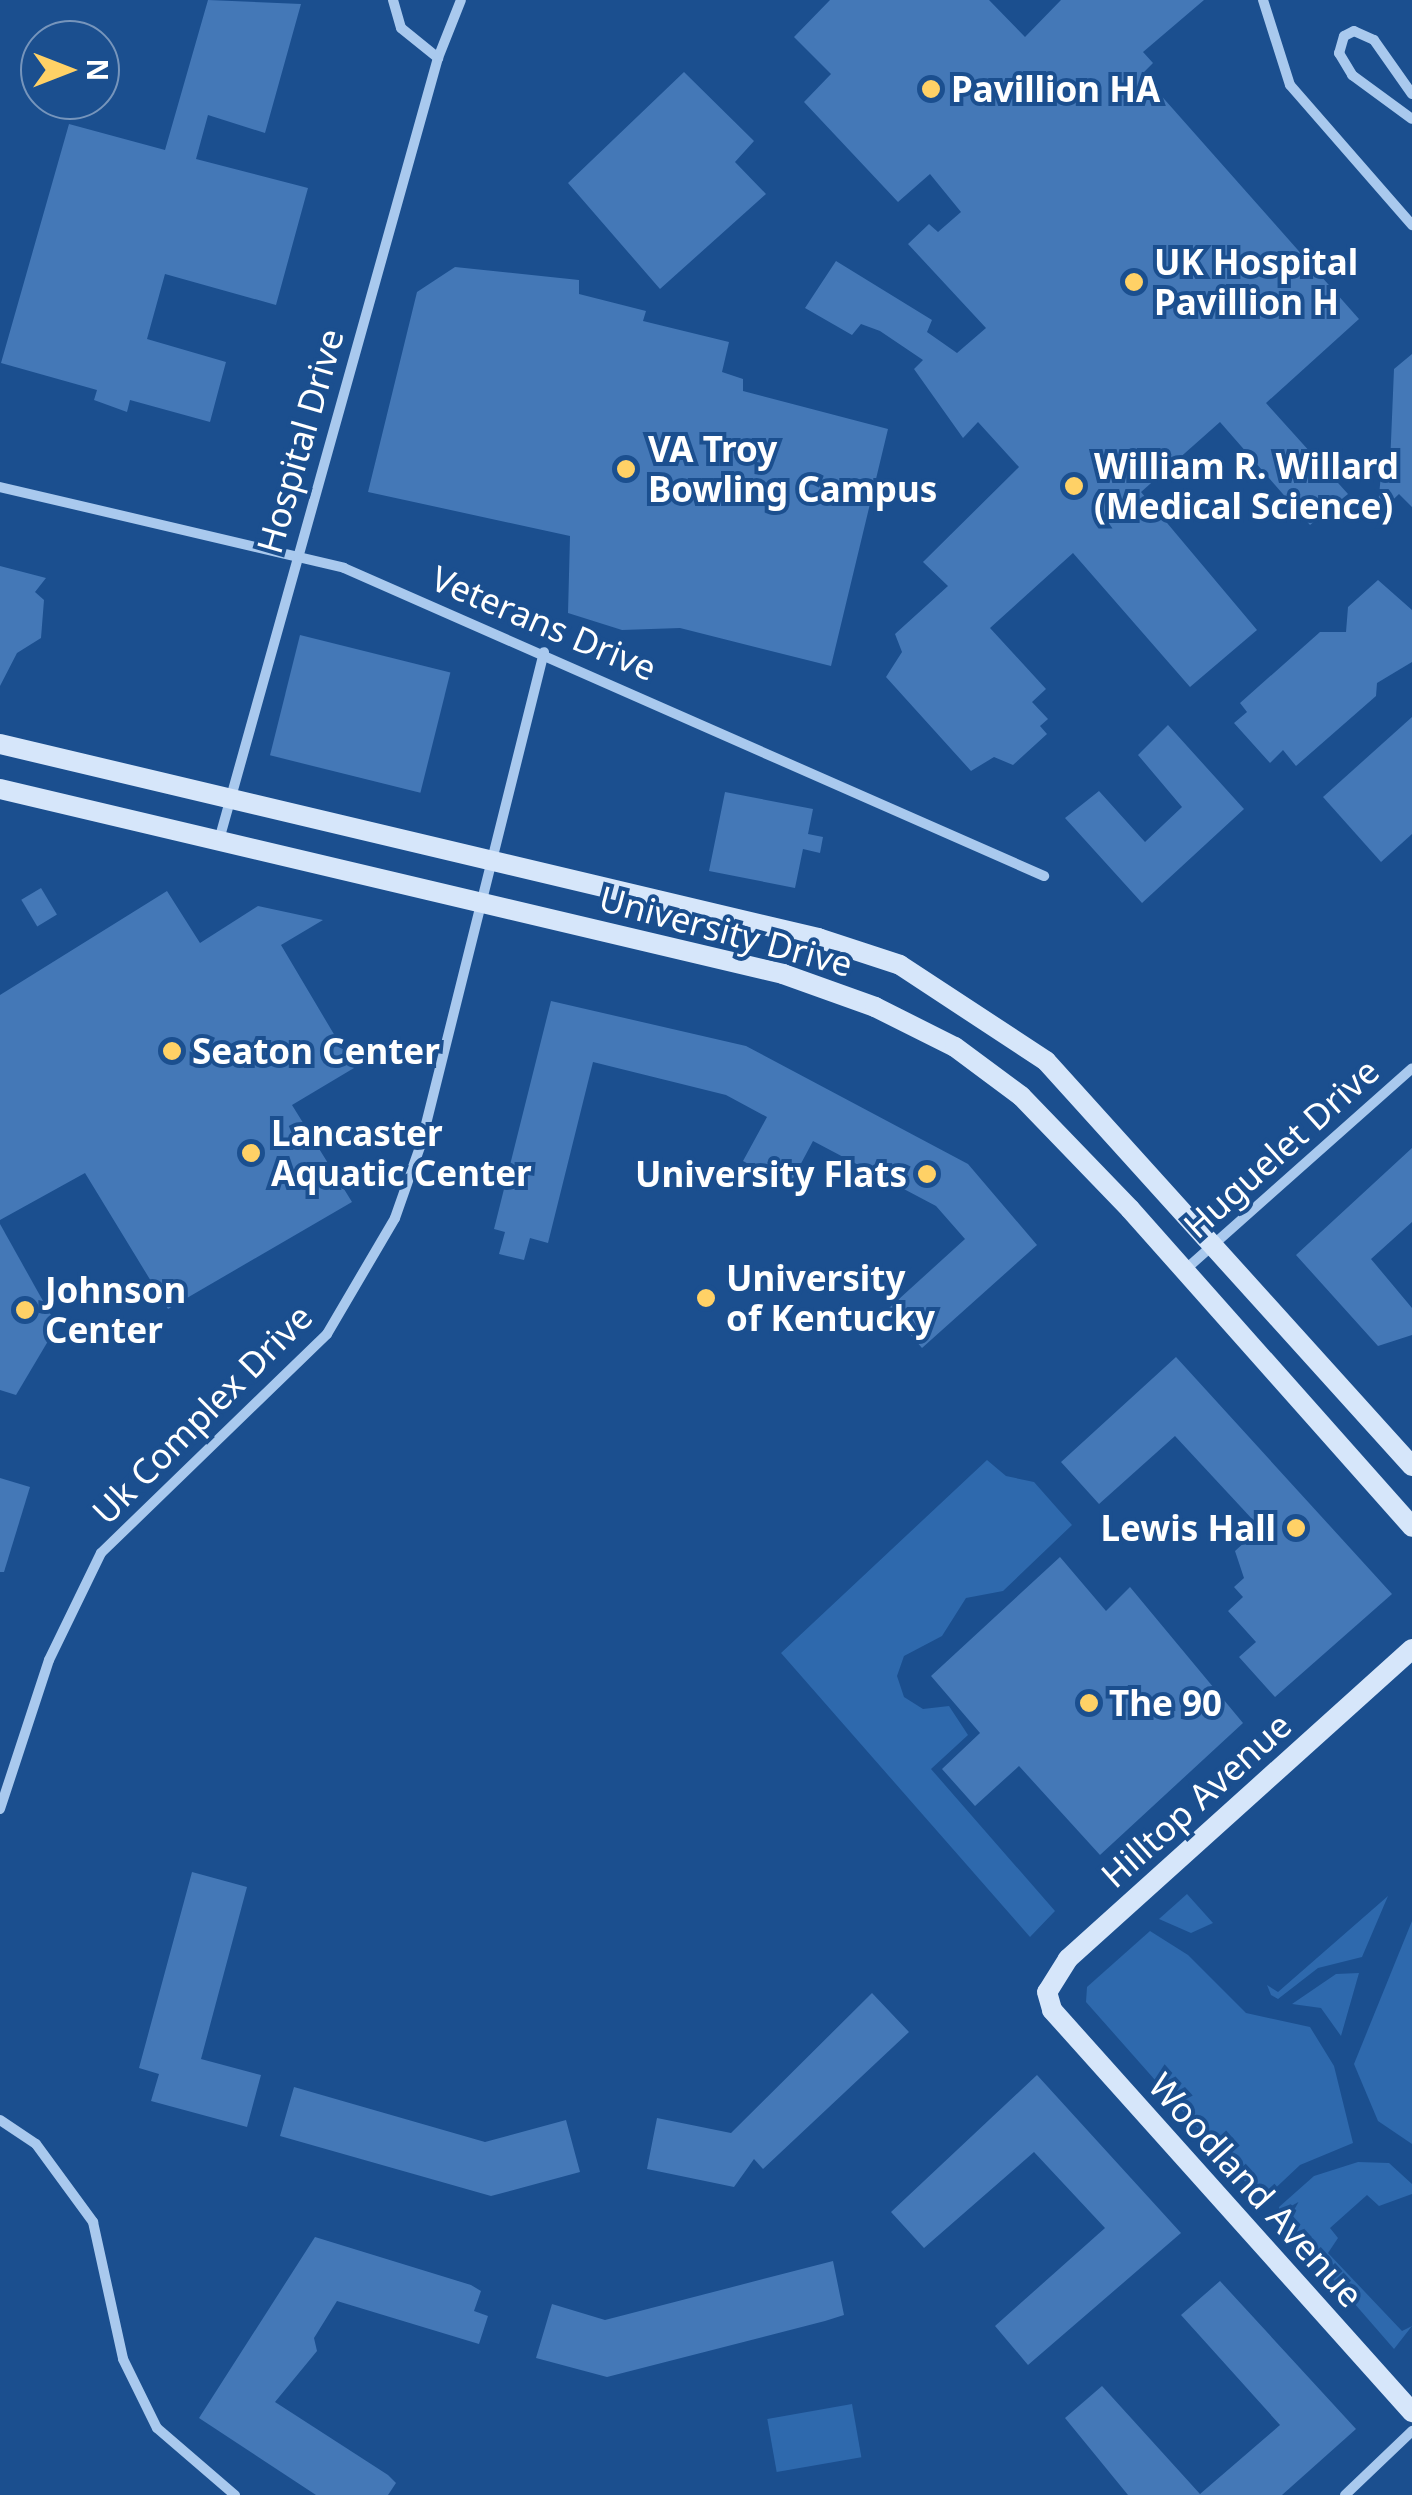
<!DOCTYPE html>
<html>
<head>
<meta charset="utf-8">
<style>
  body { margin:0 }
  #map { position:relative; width:1412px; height:2495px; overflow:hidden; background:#1b4f8f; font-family:"Noto Sans",sans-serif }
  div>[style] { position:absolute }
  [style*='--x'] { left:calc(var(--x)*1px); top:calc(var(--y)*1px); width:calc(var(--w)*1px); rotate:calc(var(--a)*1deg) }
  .green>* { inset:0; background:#2e69ad; transform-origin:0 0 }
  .building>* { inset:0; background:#4478b7; transform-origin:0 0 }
  .street>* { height:10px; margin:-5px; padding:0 5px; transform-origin:5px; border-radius:5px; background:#a9c9ee }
  .secondary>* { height:20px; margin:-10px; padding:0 10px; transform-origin:10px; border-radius:10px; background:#d6e6fa }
  .dots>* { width:28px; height:28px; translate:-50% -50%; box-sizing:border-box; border:5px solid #1b4f8f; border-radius:50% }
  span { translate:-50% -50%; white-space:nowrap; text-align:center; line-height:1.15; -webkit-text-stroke:8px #1b4f8f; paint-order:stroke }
  .poi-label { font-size:35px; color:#fff; font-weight:700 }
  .left { translate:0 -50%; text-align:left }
  .right { translate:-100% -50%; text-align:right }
  .street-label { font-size:35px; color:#fff }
  .north { position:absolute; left:20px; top:20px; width:100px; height:100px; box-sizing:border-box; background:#1b4f8f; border:2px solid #7695bc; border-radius:50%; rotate:90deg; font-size:28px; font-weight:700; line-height:40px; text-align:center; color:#fff }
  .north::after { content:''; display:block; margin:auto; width:35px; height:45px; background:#ffd166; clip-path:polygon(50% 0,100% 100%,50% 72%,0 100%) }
</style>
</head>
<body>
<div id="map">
  <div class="green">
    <div style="clip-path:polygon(987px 1460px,1006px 1476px,1034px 1482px,1072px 1525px,1003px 1591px,966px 1598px,942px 1636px,904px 1656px,897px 1676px,904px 1697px,923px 1709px,949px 1706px,968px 1735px,931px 1769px,1055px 1911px,1030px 1937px,781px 1653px)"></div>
    <div style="clip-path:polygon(1187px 1894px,1213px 1923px,1191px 1933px,1159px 1919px)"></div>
    <div style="clip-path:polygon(1388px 1896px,1362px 1957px,1318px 1968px,1278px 1999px,1271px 1995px,1267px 1985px,1278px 1992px)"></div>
    <div style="clip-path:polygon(1412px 1921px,1412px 2144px,1378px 2121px,1354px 2064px)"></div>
    <div style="clip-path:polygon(1150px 1931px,1188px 1955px,1246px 2013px,1310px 2027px,1334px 2066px,1353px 2143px,1300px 2165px,1267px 2196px,1255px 2193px,1086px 2002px,1087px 1987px)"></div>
    <div style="clip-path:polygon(1359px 1973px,1341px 2036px,1321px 2008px,1292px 2004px,1336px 1974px)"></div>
    <div style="clip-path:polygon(1358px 2162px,1389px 2163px,1412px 2184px,1412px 2194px,1379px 2206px,1367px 2195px,1330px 2228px,1338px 2238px,1328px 2253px,1402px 2331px,1412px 2326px,1394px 2349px,1280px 2218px,1279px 2207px,1314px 2176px)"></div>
    <div style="left:852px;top:2404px;width:54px;height:86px;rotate:80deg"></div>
  </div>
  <div class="building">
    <div style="clip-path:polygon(208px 0,301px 4px,265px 133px,208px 115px,196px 159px,308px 188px,276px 305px,165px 274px,147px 339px,226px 362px,210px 422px,130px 400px,127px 412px,94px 400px,97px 390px,1px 363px,69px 124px,165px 150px)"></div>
    <div style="clip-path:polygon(830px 0,989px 0,1025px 37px,1061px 0,1204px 0,1143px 52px,1153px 63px,1142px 74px,1359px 319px,1266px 403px,1348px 494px,1310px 525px,1220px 422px,1141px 492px,1257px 630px,1190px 687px,1073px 553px,990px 628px,1046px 689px,1032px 702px,1048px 719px,1040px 726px,1047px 734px,1013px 765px,994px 757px,971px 771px,886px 677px,902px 652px,895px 634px,948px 586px,923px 562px,1019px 467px,978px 422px,963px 438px,914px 369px,923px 360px,880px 331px,861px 324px,852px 335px,805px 308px,836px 261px,932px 320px,927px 332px,957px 353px,986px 328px,908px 244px,929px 224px,938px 232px,961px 212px,930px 174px,898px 202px,804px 102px,831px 74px,794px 37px)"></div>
    <div style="clip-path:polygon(684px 72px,754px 141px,735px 162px,766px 194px,660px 289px,568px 183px)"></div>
    <div style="clip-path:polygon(455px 267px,579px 280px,579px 294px,646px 311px,643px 321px,729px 342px,722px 372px,743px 379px,743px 391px,888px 429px,831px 666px,680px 628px,622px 630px,568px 613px,570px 536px,368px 492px,417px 292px)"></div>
    <div style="clip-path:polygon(1412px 354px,1412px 507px,1399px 494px,1377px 515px,1381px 475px,1390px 465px,1394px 369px)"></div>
    <div style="clip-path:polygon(0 566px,46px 578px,35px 592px,44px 600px,41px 638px,17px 653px,0 686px)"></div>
    <div style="clip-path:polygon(1378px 580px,1412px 610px,1412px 662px,1377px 683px,1376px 696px,1296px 766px,1283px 750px,1270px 763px,1234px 723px,1247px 712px,1240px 703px,1320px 632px,1346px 632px,1348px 607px)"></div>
    <div style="left:300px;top:635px;width:155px;height:124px;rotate:14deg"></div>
    <div style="clip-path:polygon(1412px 717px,1412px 834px,1381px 862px,1323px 797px)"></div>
    <div style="clip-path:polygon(1168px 725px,1244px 809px,1142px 903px,1065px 818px,1099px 791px,1145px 842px,1182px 807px,1138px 755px)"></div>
    <div style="clip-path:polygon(725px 792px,813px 809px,808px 834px,823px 837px,820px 853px,803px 849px,795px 888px,709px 871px)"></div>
    <div style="left:41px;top:888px;width:31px;height:23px;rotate:59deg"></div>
    <div style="clip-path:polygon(167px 891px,200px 943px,258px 906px,323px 920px,281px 945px,354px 1068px,292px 1105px,352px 1202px,168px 1309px,85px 1173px,0 1220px,0 995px)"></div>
    <div style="clip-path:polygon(551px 1001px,746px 1046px,968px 1164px,1037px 1245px,922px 1348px,888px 1309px,965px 1239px,936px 1206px,813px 1141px,789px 1186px,743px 1161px,767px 1117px,726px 1095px,593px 1062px,548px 1243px,530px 1238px,524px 1260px,499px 1254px,505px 1232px,494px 1229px)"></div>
    <div style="clip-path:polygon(1412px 1148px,1412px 1222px,1371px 1259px,1412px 1308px,1412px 1335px,1378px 1346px,1296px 1255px)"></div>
    <div style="clip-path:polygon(0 1224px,57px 1326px,16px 1395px,0 1390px)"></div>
    <div style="clip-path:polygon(1176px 1357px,1392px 1594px,1275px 1697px,1239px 1657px,1256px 1642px,1228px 1611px,1243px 1597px,1234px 1587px,1244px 1578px,1235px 1551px,1257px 1531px,1253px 1520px,1175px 1436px,1099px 1504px,1061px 1462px)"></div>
    <div style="clip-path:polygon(0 1478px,30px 1487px,4px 1572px,0 1572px)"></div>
    <div style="clip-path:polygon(1060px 1557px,1106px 1611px,1130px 1587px,1243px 1723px,1100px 1855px,1019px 1766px,975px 1806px,942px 1769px,980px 1733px,931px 1676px)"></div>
    <div style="clip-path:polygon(192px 1872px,247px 1887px,201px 2059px,261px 2075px,247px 2127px,151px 2101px,159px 2074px,139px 2068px)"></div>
    <div style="clip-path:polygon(872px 1993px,909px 2032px,763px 2169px,754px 2159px,734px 2187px,647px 2169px,657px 2118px,731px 2133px)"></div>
    <div style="clip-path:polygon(1037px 2075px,1181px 2233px,1028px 2365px,995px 2326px,1105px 2228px,1034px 2152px,924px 2248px,891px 2212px)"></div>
    <div style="clip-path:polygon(294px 2087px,485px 2142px,566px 2120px,580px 2172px,491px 2196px,280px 2136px)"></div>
    <div style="clip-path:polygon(315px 2237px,471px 2285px,481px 2291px,474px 2311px,488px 2316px,479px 2344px,337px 2301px,314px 2338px,317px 2351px,275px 2402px,388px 2475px,396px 2483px,388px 2495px,316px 2495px,199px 2418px)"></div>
    <div style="clip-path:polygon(833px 2261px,844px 2315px,825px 2321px,607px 2377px,536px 2358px,552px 2304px,605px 2320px)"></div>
    <div style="clip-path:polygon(1220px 2281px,1356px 2429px,1282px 2495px,1128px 2495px,1065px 2418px,1102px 2386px,1200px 2494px,1280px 2425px,1181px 2315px)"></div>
  </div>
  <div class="street">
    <div style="--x:393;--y:0;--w:29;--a:74"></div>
    <div style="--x:401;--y:28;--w:48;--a:39"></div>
    <div style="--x:438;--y:58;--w:62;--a:-68.4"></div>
    <div style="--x:1263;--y:0;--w:89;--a:72.4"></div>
    <div style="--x:1290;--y:85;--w:186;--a:48.9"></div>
    <div style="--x:1412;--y:94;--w:66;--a:-125.1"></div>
    <div style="--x:1374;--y:40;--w:22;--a:-156"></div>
    <div style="--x:1354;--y:31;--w:11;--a:153"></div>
    <div style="--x:1344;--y:36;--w:18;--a:106"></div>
    <div style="--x:1339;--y:53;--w:26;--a:59"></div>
    <div style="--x:1352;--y:75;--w:74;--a:36.3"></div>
    <div style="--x:0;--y:487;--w:353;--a:13.2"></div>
    <div style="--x:344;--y:568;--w:765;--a:23.75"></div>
    <div style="--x:219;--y:840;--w:812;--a:-74.36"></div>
    <div style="--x:1186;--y:1269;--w:302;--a:-41.6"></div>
    <div style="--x:0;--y:1809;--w:157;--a:-71.8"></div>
    <div style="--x:49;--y:1660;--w:119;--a:-64.1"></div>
    <div style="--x:101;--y:1553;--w:315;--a:-44.1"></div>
    <div style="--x:327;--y:1334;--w:134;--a:-59.6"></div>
    <div style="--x:395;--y:1218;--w:78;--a:-70.6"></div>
    <div style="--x:421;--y:1144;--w:507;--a:-75.96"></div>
    <div style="--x:0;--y:2120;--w:43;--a:33.7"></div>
    <div style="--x:36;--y:2144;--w:97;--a:53.8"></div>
    <div style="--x:93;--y:2222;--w:140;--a:77.6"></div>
    <div style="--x:123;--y:2359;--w:77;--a:63.8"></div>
    <div style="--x:157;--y:2428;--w:103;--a:40.7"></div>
    <div style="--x:1345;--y:2495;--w:93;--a:-43.7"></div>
  </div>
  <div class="secondary">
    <div style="--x:0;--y:744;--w:841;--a:13.34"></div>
    <div style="--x:818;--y:938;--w:86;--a:18.2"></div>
    <div style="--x:900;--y:965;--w:175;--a:33.3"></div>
    <div style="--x:1046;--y:1061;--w:546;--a:47.9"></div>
    <div style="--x:0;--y:789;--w:805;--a:13.29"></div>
    <div style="--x:783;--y:974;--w:98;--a:19.7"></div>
    <div style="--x:875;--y:1007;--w:89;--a:26.6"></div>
    <div style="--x:955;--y:1047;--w:82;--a:36.6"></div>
    <div style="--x:1021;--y:1096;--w:157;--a:46"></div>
    <div style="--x:1130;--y:1209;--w:425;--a:48.4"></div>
    <div style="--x:1412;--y:1649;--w:463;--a:138"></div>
    <div style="--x:1068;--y:1959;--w:39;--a:122"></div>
    <div style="--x:1047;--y:1992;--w:19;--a:74"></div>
    <div style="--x:1052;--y:2010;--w:540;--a:48.15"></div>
  </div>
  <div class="dots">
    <div style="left:931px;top:89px;background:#ffd166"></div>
    <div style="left:1134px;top:282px;background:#ffd166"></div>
    <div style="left:626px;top:469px;background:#ffd166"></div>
    <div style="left:1074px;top:486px;background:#ffd166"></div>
    <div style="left:172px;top:1051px;background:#ffd166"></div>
    <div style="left:251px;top:1153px;background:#ffd166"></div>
    <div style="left:927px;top:1174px;background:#ffd166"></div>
    <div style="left:706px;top:1298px;background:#ffd166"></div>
    <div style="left:25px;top:1310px;background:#ffd166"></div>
    <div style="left:1296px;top:1528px;background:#ffd166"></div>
    <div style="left:1089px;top:1703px;background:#ffd166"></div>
  </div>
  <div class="poi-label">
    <span class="left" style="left:951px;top:89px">Pavillion HA</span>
    <span class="left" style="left:1154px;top:282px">UK Hospital<br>Pavillion H</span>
    <span class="left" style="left:648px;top:469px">VA Troy<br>Bowling Campus</span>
    <span class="left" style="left:1094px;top:486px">William R. Willard<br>(Medical Science)</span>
    <span class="left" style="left:192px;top:1051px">Seaton Center</span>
    <span class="left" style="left:271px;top:1153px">Lancaster<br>Aquatic Center</span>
    <span class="right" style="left:907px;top:1174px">University Flats</span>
    <span class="left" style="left:726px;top:1298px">University<br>of Kentucky</span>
    <span class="left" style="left:45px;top:1310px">Johnson<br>Center</span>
    <span class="right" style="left:1276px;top:1528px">Lewis Hall</span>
    <span class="left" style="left:1109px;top:1703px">The 90</span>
  </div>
  <div class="street-label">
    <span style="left:300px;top:441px;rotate:-74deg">Hospital Drive</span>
    <span style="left:544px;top:623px;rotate:23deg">Veterans Drive</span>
    <span style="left:726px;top:931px;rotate:15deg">University Drive</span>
    <span style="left:1281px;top:1148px;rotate:-42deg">Huguelet Drive</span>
    <span style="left:202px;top:1414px;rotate:-45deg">Uk Complex Drive</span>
    <span style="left:1196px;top:1800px;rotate:-42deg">Hilltop Avenue</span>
    <span style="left:1256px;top:2190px;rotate:48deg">Woodland Avenue</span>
  </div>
  <div class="north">N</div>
</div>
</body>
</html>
